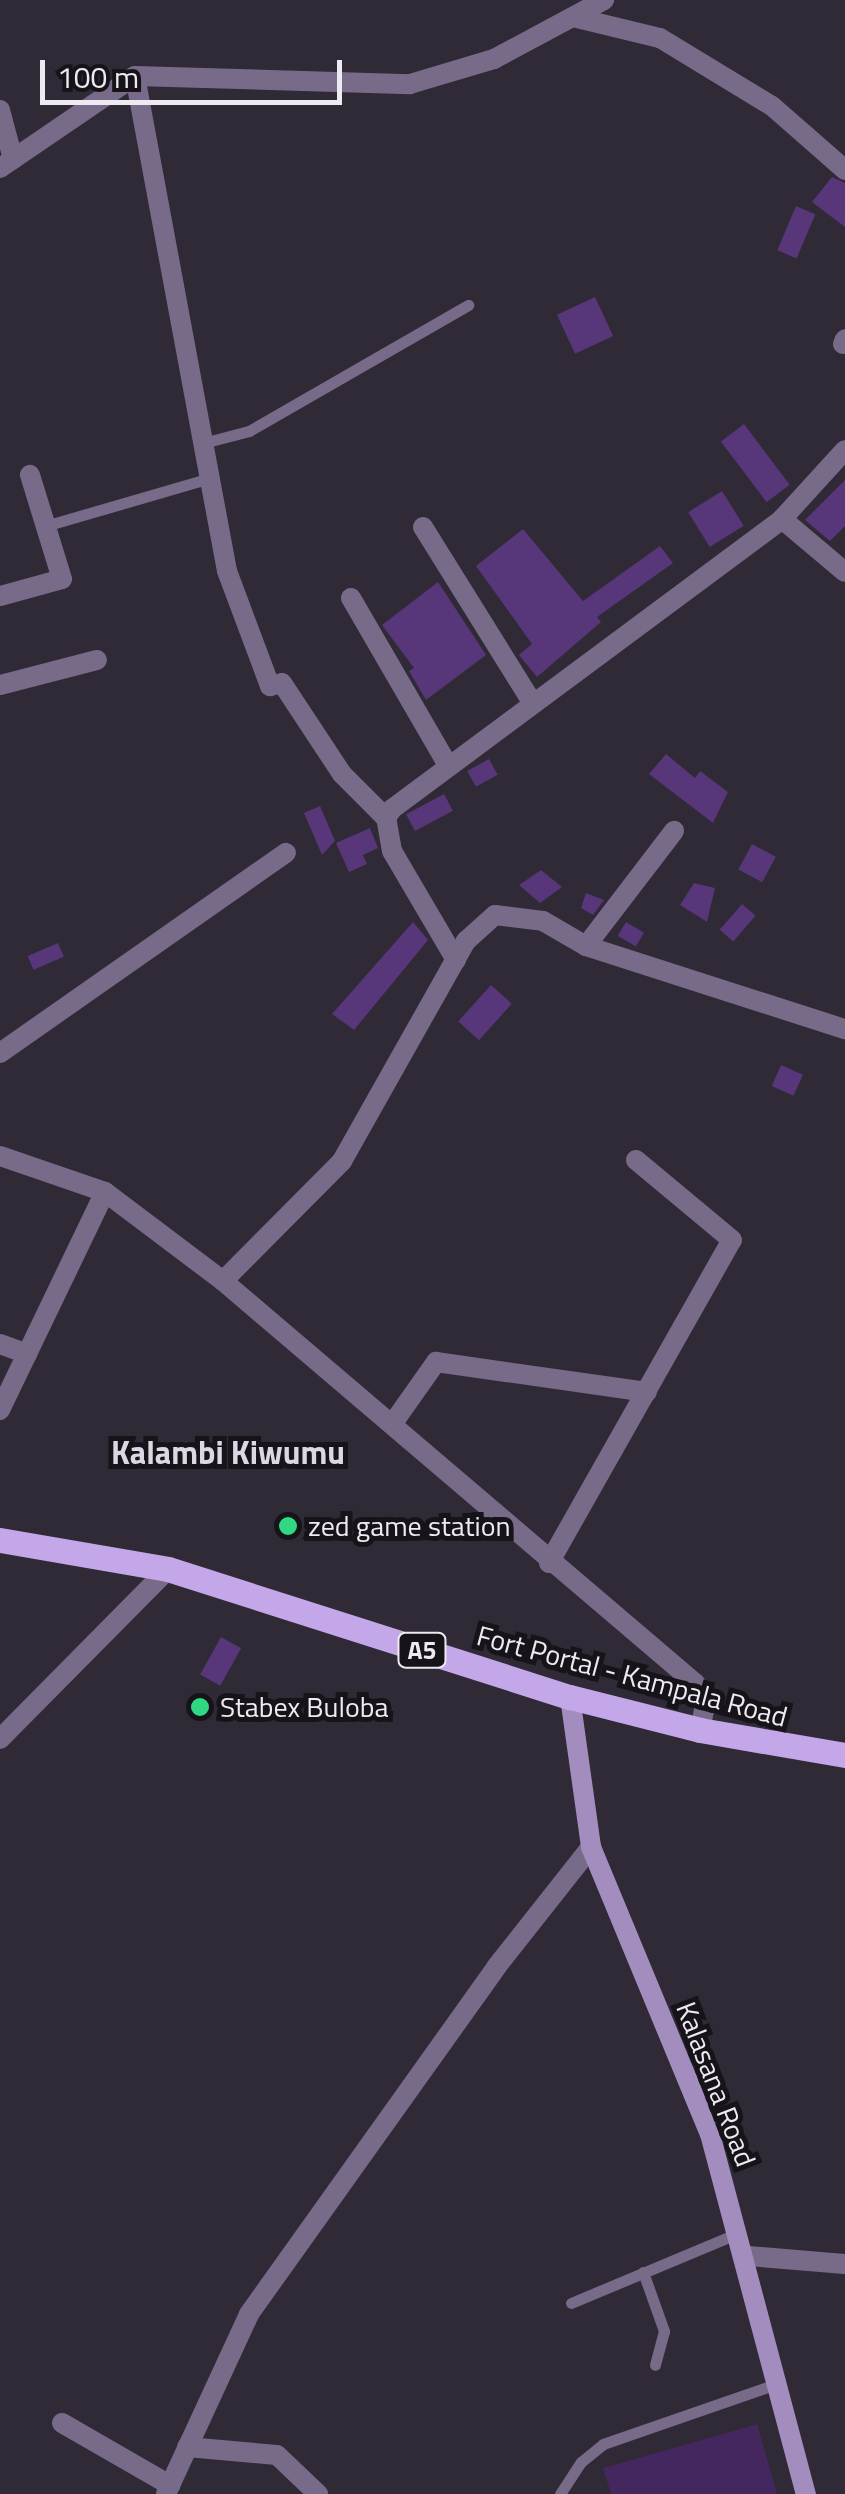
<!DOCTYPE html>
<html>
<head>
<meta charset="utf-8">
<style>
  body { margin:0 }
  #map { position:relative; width:845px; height:2494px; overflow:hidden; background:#2f2a36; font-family:"Titillium Web",sans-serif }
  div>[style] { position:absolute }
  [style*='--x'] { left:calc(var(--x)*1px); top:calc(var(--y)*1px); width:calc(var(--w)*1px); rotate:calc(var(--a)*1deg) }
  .green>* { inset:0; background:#43275e }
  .building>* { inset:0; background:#573679; transform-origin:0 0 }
  .lane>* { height:11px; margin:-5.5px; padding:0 5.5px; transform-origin:5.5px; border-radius:5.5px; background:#786b8a }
  .street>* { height:20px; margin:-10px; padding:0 10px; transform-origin:10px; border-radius:10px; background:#786b8a }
  .secondary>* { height:20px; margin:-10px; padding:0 10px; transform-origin:10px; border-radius:10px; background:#a38dbf }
  .primary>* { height:25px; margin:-12.5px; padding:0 12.5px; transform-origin:12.5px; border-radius:12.5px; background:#c4a7e8 }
  .dots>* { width:28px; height:28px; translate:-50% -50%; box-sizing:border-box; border:5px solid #161419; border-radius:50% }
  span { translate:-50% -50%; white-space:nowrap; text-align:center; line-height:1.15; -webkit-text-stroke:10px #161419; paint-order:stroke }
  .shield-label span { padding:2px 8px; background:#161419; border:2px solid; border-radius:8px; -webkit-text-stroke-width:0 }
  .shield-label { font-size:25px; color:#edeaf1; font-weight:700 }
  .poi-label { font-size:28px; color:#edeaf1 }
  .left { translate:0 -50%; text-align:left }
  .street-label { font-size:28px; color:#edeaf1 }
  .quarter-label { font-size:32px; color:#dcd6e5; font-weight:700 }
  .scale { position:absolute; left:40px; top:60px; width:302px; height:45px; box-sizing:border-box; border:5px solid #edeaf1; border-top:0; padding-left:12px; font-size:30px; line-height:35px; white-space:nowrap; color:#edeaf1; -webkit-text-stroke:8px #161419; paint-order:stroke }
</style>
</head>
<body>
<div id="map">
  <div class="green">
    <div style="clip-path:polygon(757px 2424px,777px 2494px,611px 2494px,603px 2468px)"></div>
  </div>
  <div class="building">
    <div style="clip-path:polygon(832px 177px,845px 183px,845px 227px,812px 202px)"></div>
    <div style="left:796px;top:206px;width:21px;height:48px;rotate:23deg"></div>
    <div style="left:595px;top:297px;width:43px;height:42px;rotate:65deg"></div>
    <div style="left:744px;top:424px;width:76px;height:29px;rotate:53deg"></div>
    <div style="clip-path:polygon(845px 480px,845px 526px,830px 541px,805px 520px)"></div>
    <div style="left:722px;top:491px;width:41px;height:40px;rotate:58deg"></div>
    <div style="clip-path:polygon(523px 529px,583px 601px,660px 546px,673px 563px,597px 617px,601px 622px,537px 677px,519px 655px,532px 644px,476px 566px)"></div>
    <div style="clip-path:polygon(438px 582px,486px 655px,426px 700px,409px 671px,414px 668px,382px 625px)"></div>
    <div style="clip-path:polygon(666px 754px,695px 778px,700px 771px,728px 792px,713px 823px,649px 774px)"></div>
    <div style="left:489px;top:759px;width:18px;height:25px;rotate:61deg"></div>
    <div style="left:444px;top:794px;width:19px;height:43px;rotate:62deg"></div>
    <div style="clip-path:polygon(320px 806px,335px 841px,322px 855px,304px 813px)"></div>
    <div style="clip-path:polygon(370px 828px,378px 848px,363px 855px,367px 864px,349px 872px,336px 843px)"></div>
    <div style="left:752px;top:844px;width:27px;height:29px;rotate:28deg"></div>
    <div style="clip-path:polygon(541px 870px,562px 887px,540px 903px,519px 885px)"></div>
    <div style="clip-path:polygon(694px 883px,715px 888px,707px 922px,680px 905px)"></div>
    <div style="clip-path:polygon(586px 893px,604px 900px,593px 915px,581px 908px)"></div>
    <div style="left:742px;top:904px;width:18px;height:34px;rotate:41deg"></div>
    <div style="clip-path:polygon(413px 922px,428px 940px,354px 1030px,332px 1014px)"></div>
    <div style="left:626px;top:922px;width:21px;height:16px;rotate:31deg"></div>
    <div style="left:58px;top:943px;width:15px;height:33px;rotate:67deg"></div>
    <div style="left:491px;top:985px;width:28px;height:49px;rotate:42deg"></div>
    <div style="left:781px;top:1065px;width:24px;height:23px;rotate:24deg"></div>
    <div style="left:221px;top:1637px;width:23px;height:43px;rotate:29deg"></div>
  </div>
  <div class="lane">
    <div style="--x:203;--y:443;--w:48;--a:-14.6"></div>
    <div style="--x:249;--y:431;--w:253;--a:-29.9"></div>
    <div style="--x:45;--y:526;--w:172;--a:-16.2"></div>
    <div style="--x:643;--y:2272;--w:63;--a:70.4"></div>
    <div style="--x:664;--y:2331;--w:35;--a:105"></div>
    <div style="--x:571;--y:2303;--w:181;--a:-22.7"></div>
    <div style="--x:560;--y:2494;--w:38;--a:-57"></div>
    <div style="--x:581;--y:2462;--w:28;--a:-39"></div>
    <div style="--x:603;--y:2444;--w:183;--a:-19.1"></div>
  </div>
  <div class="street">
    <div style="--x:573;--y:17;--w:89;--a:13.6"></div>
    <div style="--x:660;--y:38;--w:131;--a:31.3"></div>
    <div style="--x:772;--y:106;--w:97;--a:41.2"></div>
    <div style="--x:135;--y:76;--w:503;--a:79.47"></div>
    <div style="--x:227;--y:571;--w:123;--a:69.5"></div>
    <div style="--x:270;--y:686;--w:12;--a:-14"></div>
    <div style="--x:282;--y:683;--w:109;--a:56.6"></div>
    <div style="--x:342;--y:774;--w:62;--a:45"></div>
    <div style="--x:0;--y:110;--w:51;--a:75.1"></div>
    <div style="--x:0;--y:168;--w:163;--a:-34.3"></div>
    <div style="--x:135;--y:76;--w:275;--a:1.7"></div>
    <div style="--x:410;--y:84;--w:88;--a:-16.6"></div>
    <div style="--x:494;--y:59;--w:125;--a:-28.2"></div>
    <div style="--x:843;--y:344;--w:5;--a:-68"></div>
    <div style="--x:782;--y:519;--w:82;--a:40.1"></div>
    <div style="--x:423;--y:527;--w:208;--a:58.1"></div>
    <div style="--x:0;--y:596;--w:64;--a:-15.3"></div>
    <div style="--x:62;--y:579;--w:109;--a:-107.1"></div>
    <div style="--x:351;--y:598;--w:195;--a:59.9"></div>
    <div style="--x:0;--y:685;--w:100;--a:-14.5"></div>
    <div style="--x:586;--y:946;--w:145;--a:-52.6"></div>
    <div style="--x:456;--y:960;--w:126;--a:-120.4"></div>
    <div style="--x:392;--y:851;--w:34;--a:-100"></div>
    <div style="--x:386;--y:818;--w:11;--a:-56"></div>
    <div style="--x:392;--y:809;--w:486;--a:-36.6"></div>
    <div style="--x:782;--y:519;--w:93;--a:-47.6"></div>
    <div style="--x:0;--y:1053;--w:349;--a:-35"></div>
    <div style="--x:0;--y:1156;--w:111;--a:18.9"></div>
    <div style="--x:105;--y:1192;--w:148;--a:37"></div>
    <div style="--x:223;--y:1281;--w:620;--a:40.42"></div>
    <div style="--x:695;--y:1683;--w:24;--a:66"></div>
    <div style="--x:705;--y:1705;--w:25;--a:101"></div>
    <div style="--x:223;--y:1281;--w:169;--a:-45.2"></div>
    <div style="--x:342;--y:1161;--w:253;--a:-60.6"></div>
    <div style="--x:466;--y:941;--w:39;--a:-42"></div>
    <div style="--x:495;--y:915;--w:48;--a:7.1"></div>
    <div style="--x:543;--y:921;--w:50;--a:30.2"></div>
    <div style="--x:586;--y:946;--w:272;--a:17.8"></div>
    <div style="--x:0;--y:1344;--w:29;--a:20"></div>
    <div style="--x:0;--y:1410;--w:242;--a:-64.3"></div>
    <div style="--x:393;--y:1423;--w:75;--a:-54.8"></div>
    <div style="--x:436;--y:1362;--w:213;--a:8.1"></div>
    <div style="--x:549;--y:1563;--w:371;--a:-60.5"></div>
    <div style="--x:732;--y:1240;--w:125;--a:-140.2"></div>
    <div style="--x:0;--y:1739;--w:239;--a:-45.3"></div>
    <div style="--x:748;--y:2256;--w:97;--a:4.7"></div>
    <div style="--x:62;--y:2423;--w:125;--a:29.9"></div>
    <div style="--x:187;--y:2447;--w:90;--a:5.1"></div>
    <div style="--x:277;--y:2455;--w:57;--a:43.6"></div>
    <div style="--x:166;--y:2494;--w:198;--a:-65.2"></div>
    <div style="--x:249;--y:2314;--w:427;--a:-54.5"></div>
    <div style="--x:497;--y:1966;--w:152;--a:-51.7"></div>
  </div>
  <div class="secondary">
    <div style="--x:570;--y:1697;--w:151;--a:82"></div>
    <div style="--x:591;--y:1847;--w:311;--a:67.5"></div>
    <div style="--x:710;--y:2134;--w:373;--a:75.1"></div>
  </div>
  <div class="primary">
    <div style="--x:0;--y:1540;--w:170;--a:9.8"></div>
    <div style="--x:168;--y:1569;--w:422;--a:17.7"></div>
    <div style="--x:570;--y:1697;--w:134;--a:14.2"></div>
    <div style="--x:700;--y:1730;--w:147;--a:9.8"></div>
  </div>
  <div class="dots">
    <div style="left:288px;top:1526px;background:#31d882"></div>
    <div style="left:200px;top:1707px;background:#31d882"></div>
  </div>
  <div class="shield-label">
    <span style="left:422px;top:1650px">A5</span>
  </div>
  <div class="poi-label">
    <span class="left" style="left:308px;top:1526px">zed game station</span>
    <span class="left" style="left:220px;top:1707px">Stabex Buloba</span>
  </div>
  <div class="street-label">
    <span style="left:632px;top:1676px;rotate:15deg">Fort Portal - Kampala Road</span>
    <span style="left:716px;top:2084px;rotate:69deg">Kalasana Road</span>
  </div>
  <div class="quarter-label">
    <span style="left:228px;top:1452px">Kalambi Kiwumu</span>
  </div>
  <div class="scale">100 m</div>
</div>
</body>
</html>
